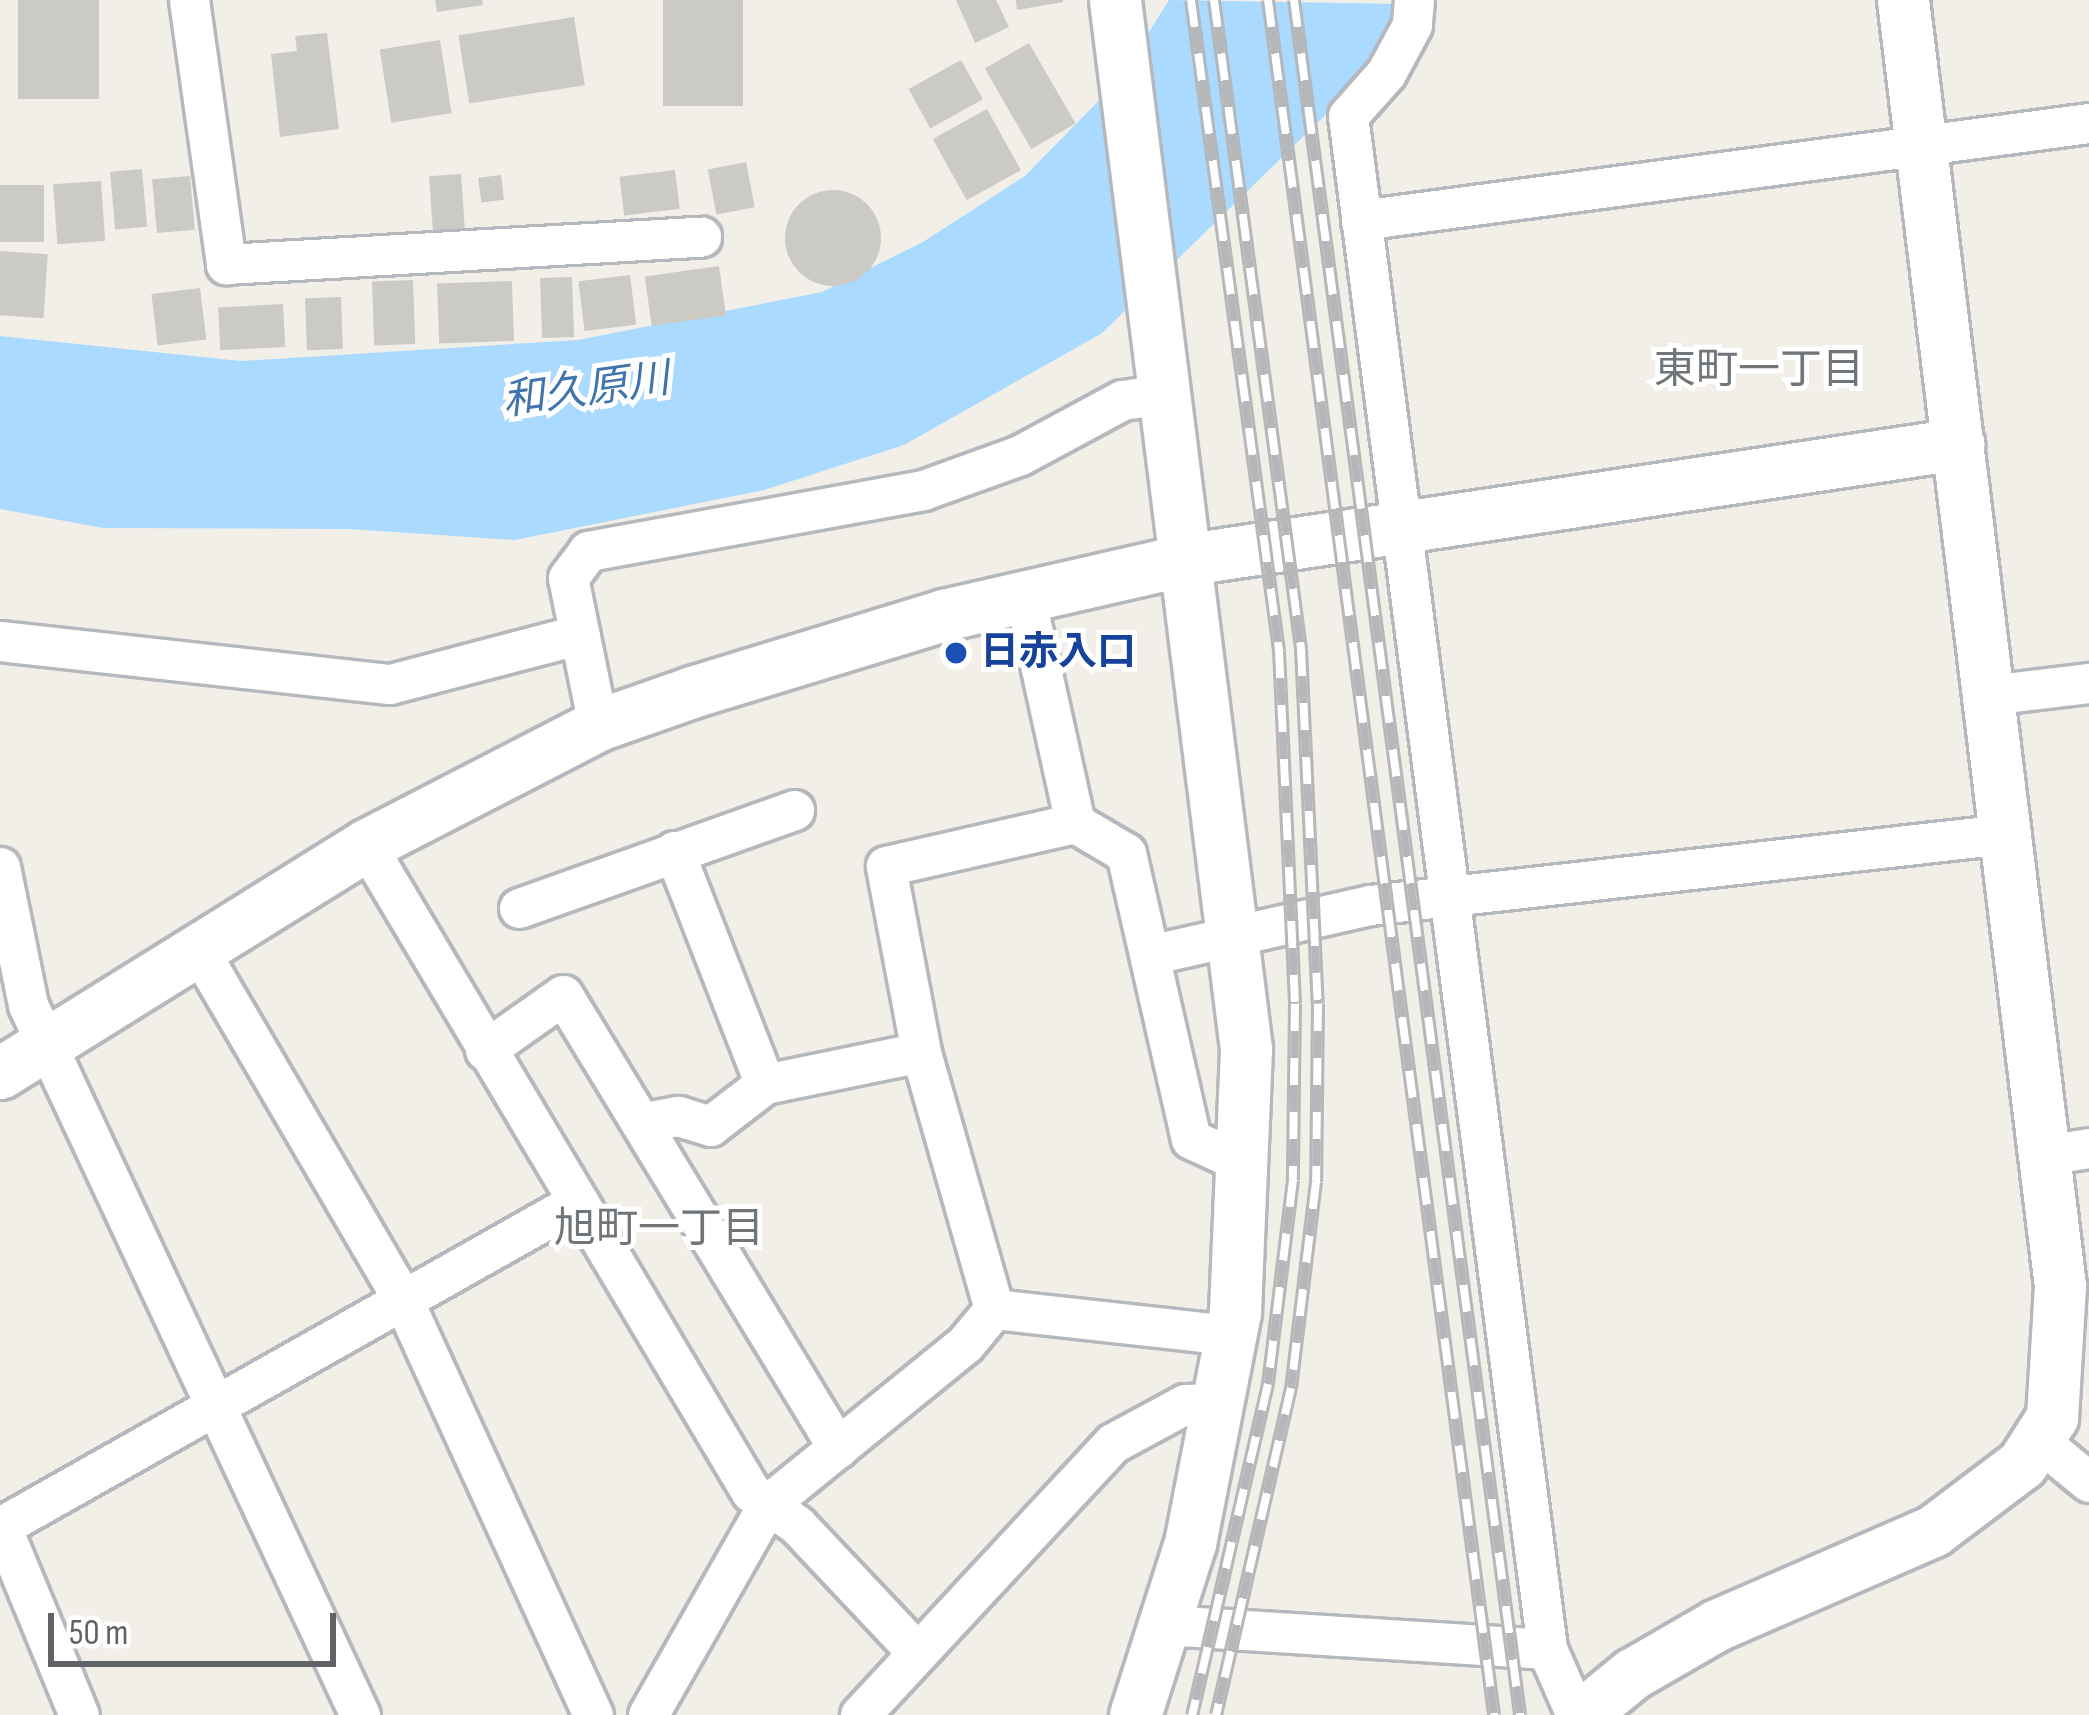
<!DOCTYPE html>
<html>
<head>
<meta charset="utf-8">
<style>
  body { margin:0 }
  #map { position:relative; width:2089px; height:1715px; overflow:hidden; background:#f1efe8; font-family:"Sofia Sans Condensed","Noto Sans JP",sans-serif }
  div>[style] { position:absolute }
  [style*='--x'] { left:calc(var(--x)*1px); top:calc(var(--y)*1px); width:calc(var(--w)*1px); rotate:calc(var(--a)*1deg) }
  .water>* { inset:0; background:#aadaff }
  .building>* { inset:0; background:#cccac5; transform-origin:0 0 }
  .round { border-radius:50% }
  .roads { filter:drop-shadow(3px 0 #b5b8bc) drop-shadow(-3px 0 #b5b8bc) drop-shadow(0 3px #b5b8bc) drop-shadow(0 -3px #b5b8bc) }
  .minor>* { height:39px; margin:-19.5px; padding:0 19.5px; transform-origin:19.5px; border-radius:19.5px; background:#fff }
  .tertiary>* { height:51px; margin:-25.5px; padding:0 25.5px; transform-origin:25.5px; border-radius:25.5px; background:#fff }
  .rail>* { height:14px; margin-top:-7px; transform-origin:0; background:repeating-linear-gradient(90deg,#fff 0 27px,#b6b7b8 0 54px); box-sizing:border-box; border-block:3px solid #b6b7b8 }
  .dots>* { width:33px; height:33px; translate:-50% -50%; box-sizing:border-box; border:6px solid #fff; border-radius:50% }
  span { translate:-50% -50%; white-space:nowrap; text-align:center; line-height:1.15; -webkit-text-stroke:10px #fff; paint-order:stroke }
  .transit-label { font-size:39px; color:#164399; font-weight:700 }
  .left { translate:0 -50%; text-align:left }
  .neighbourhood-label { font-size:42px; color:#70757a }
  .water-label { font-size:42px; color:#4174aa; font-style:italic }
  .scale { position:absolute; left:48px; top:1613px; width:288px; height:54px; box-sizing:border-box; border:6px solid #5f6368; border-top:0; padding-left:15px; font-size:36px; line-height:42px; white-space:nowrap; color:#5f6368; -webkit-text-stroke:9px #fff; paint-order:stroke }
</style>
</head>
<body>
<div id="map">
  <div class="water">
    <div style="clip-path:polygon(1169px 0,1400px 4px,1352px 89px,1102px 333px,904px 445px,764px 490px,515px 540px,350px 529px,103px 528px,0 509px,0 336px,241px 361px,578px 340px,822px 292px,923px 242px,1025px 176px,1119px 80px)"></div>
  </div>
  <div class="building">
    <div style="left:18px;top:0;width:81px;height:99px"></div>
    <div style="clip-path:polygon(435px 0,482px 0,483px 5px,437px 12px)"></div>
    <div style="left:663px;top:0;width:80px;height:106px"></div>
    <div style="clip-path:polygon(956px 0,996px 0,1009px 27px,975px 43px)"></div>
    <div style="clip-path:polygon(1016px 0,1063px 0,1063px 2px,1017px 10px)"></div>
    <div style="left:574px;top:17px;width:69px;height:117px;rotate:81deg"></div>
    <div style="clip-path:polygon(327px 33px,339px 129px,280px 137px,271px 54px,297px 51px,295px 36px)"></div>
    <div style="left:440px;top:40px;width:74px;height:61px;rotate:81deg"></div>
    <div style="left:1029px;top:43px;width:93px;height:51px;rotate:60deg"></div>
    <div style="left:961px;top:60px;width:45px;height:60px;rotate:61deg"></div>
    <div style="left:987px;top:109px;width:70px;height:62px;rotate:61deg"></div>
    <div style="left:746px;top:162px;width:46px;height:39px;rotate:79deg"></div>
    <div style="left:142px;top:169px;width:58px;height:32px;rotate:85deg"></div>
    <div style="left:675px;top:170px;width:39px;height:56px;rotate:83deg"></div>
    <div style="left:461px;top:174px;width:62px;height:32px;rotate:86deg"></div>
    <div style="left:501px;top:175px;width:25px;height:23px;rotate:83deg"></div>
    <div style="left:190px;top:176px;width:54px;height:38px;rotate:85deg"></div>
    <div style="left:101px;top:181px;width:60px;height:48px;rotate:86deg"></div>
    <div style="left:0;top:185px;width:44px;height:57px"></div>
    <div class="round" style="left:785px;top:190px;width:96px;height:96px"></div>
    <div style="left:0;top:251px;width:48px;height:64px;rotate:4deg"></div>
    <div style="left:719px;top:266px;width:50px;height:75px;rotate:82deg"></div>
    <div style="left:630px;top:275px;width:50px;height:52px;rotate:83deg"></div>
    <div style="left:572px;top:277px;width:60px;height:32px;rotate:88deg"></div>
    <div style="left:413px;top:280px;width:64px;height:41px;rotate:88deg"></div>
    <div style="left:512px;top:281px;width:60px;height:75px;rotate:88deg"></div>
    <div style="left:200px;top:288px;width:52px;height:49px;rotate:83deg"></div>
    <div style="left:341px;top:297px;width:52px;height:36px;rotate:88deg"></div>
    <div style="left:283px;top:304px;width:43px;height:65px;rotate:87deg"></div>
  </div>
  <div class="roads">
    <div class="minor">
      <div style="--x:189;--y:0;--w:267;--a:82"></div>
      <div style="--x:226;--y:264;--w:476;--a:-3.3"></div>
      <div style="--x:1414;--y:0;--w:25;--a:95"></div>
      <div style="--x:1412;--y:25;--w:55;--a:118.4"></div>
      <div style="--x:1386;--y:73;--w:57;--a:131.5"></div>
      <div style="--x:1348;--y:116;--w:1546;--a:82.6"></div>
      <div style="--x:1361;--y:220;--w:734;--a:-7.59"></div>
      <div style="--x:1025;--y:596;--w:232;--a:77.6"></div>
      <div style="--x:0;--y:641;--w:392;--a:6.3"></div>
      <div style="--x:390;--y:684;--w:196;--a:-14.7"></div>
      <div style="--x:1988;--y:695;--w:102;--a:-6.8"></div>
      <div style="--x:598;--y:725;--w:150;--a:-101.5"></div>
      <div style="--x:568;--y:578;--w:34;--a:-53"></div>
      <div style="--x:588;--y:551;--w:341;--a:-10.3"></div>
      <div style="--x:923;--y:490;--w:103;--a:-19.8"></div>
      <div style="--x:1020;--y:455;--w:116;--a:-28.3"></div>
      <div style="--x:1122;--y:400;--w:43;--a:-7.9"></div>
      <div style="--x:366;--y:845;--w:753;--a:59.25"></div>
      <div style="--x:751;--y:1492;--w:57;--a:35.7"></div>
      <div style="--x:797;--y:1525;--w:170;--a:46.7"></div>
      <div style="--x:674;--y:851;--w:250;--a:68.7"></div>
      <div style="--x:0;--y:867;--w:141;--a:78.5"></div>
      <div style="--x:28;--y:1005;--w:784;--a:64.94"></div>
      <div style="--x:519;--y:908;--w:292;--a:-19.6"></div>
      <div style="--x:198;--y:949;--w:406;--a:59.7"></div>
      <div style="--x:403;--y:1300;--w:456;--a:65.4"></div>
      <div style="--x:1154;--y:954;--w:221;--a:-12.8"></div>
      <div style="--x:1370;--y:905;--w:639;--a:-6.38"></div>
      <div style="--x:485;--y:1050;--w:95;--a:-35.2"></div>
      <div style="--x:563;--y:995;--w:530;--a:58.74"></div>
      <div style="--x:641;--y:1123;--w:38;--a:-11"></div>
      <div style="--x:678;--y:1116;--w:34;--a:17"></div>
      <div style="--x:710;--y:1126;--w:69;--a:-37.4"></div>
      <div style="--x:765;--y:1084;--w:159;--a:-11.6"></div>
      <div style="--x:2044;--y:1155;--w:46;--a:-8.8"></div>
      <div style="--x:994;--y:1309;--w:267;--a:-105.9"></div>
      <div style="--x:921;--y:1052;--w:189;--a:-100.7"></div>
      <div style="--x:886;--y:866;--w:194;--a:-12.8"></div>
      <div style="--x:1075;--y:823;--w:59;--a:30.5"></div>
      <div style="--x:1126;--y:853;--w:293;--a:77.2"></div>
      <div style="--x:1191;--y:1139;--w:55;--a:24.7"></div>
      <div style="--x:994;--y:1309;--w:237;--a:6.3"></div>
      <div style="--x:2038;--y:1440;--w:66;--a:39.5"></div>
      <div style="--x:1;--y:1526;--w:204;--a:67.6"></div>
      <div style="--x:0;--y:1527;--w:658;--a:-29.41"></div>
      <div style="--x:1165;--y:1625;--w:383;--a:3.6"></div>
      <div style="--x:1547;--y:1649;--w:72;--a:66.3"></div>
      <div style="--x:648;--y:1715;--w:243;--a:-60.4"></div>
      <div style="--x:768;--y:1504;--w:254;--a:-39.1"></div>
      <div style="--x:965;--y:1344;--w:45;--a:-50.4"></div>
      <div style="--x:860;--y:1715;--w:371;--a:-47.1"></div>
      <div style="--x:1113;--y:1443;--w:82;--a:-28.4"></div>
      <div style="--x:1185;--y:1404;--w:32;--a:-2"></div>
    </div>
    <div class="tertiary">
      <div style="--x:1115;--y:0;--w:1057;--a:82.88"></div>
      <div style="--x:1246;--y:1049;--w:263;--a:92.4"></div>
      <div style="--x:1235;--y:1312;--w:235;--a:101"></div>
      <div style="--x:1190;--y:1543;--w:181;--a:107.7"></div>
      <div style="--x:0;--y:1073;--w:431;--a:-31.9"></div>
      <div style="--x:366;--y:845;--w:261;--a:-27.3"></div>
      <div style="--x:598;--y:725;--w:100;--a:-19.3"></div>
      <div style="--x:692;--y:692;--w:264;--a:-17"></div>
      <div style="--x:944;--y:615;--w:251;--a:-12.9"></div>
      <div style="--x:1189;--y:559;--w:778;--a:-8.51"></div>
      <div style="--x:1582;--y:1715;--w:65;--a:-39.4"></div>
      <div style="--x:1632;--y:1674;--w:98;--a:-30"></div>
      <div style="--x:1717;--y:1625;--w:236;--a:-23.5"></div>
      <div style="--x:1933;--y:1531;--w:111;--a:-37"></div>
      <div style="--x:2022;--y:1464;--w:56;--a:-57.4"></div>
      <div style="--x:2052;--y:1417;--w:131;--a:-86.5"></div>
      <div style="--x:2060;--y:1286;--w:1296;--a:-96.96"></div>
    </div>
  </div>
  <div class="rail">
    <div style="--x:1191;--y:0;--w:657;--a:82.3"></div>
    <div style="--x:1279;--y:651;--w:353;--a:87.4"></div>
    <div style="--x:1295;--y:1004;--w:176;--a:90.7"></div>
    <div style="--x:1293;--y:1180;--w:206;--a:97"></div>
    <div style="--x:1268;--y:1384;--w:340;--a:102.9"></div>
    <div style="--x:1214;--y:0;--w:655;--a:82.36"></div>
    <div style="--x:1301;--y:649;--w:355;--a:87.3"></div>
    <div style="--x:1318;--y:1004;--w:178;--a:90.6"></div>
    <div style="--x:1316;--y:1182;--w:208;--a:96.9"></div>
    <div style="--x:1291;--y:1388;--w:335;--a:102.9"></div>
    <div style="--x:1268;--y:0;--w:1730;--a:82.49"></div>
    <div style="--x:1294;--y:0;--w:1730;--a:82.49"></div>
  </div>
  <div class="dots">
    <div style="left:956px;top:653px;background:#1a4fb4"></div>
  </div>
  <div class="transit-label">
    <span class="left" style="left:980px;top:653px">日赤入口</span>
  </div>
  <div class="neighbourhood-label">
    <span style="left:1759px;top:371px">東町一丁目</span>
    <span style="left:659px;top:1230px">旭町一丁目</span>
  </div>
  <div class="water-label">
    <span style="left:586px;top:391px;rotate:-8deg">和久原川</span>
  </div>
  <div class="scale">50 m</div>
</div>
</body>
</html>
